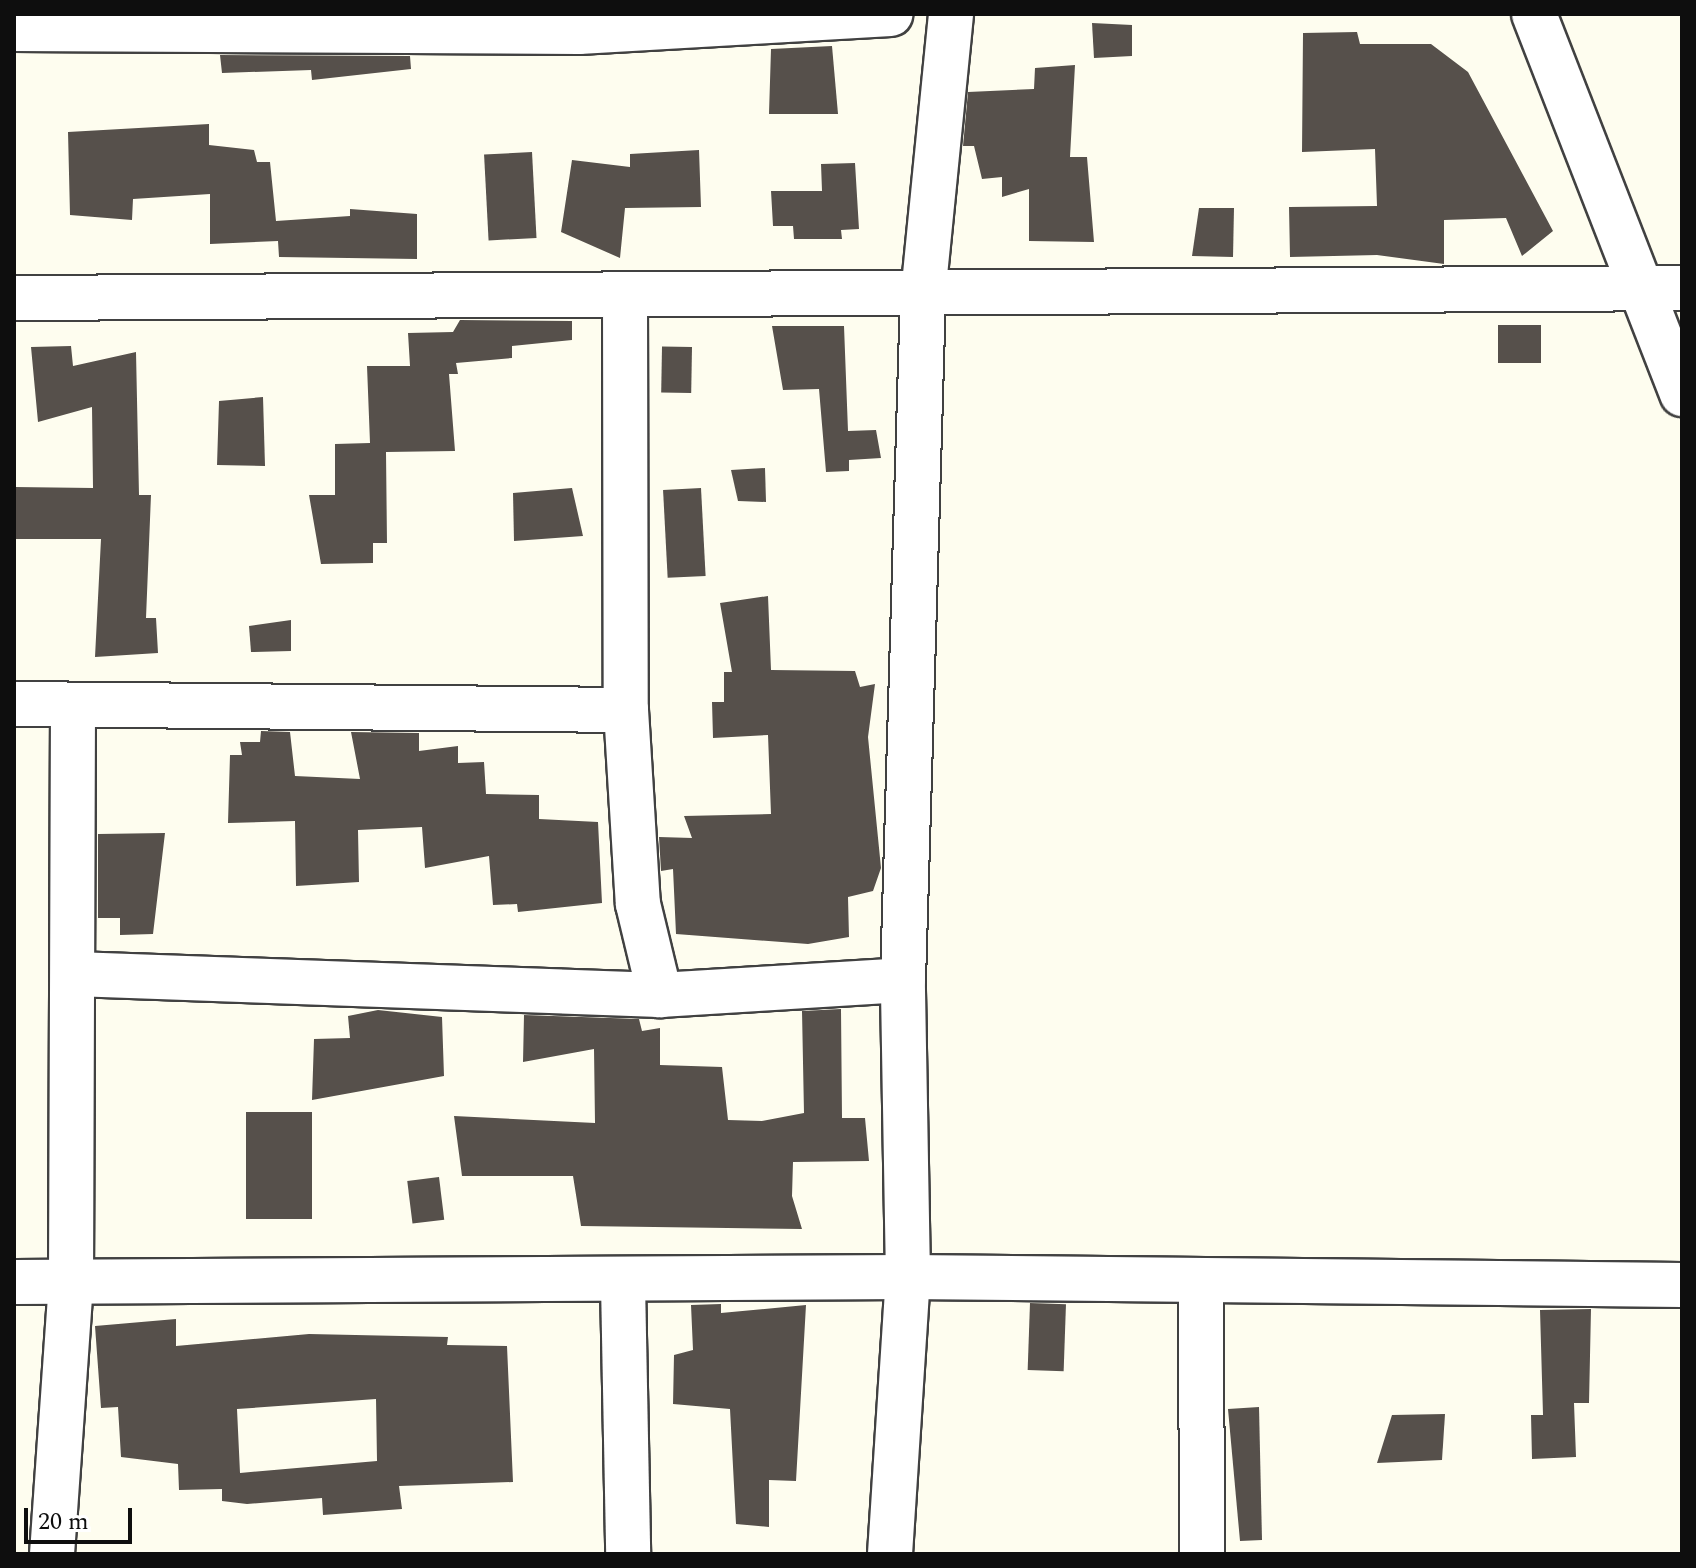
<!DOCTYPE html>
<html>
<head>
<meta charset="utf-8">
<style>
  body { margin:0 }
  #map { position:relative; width:1696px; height:1568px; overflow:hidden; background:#fefdef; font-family:Spectral,serif }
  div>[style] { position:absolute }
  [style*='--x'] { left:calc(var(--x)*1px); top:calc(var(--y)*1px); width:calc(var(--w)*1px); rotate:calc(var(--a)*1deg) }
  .building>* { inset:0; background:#56504b; transform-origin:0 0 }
  .roads { filter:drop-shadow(2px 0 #414141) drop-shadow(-2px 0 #414141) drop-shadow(0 2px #414141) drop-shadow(0 -2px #414141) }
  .minor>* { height:44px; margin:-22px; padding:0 22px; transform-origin:22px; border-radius:22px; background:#fff }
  span { translate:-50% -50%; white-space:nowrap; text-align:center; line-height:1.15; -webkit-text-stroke:8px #fff; paint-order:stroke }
  .frame { position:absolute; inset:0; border:16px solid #0e0e0e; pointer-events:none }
  .scale { position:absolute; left:24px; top:1508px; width:108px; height:36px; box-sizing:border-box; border:4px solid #0e0e0e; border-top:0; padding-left:10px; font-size:24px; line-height:28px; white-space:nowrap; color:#0e0e0e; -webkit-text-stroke:6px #fff; paint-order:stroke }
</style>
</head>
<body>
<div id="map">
  <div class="building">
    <div style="clip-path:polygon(1092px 23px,1132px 25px,1132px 56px,1094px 58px)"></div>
    <div style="clip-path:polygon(1357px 32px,1360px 44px,1431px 44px,1468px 72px,1553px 231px,1522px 256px,1506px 218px,1444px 220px,1444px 264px,1377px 255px,1290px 257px,1289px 207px,1377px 206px,1375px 149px,1302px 152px,1303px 33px)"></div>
    <div style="clip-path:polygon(832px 46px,838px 114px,769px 114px,771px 49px)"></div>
    <div style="clip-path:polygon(220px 55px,410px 56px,411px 69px,312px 80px,311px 70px,222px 73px)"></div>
    <div style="clip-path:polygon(1075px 65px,1070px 157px,1087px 157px,1094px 242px,1029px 241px,1029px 189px,1002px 197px,1002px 177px,982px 179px,974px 146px,963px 146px,968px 92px,1034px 89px,1035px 68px)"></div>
    <div style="clip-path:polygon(209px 124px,209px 145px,254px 150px,257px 162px,270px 162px,276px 221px,350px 216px,350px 209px,417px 214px,417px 259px,279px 257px,278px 241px,210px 244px,210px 194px,133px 199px,132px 220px,70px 215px,68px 132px)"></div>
    <div style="clip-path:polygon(699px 150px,701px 207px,625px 208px,620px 258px,561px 232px,572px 160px,630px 167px,630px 154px)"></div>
    <div style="left:532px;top:152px;width:86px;height:48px;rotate:87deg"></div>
    <div style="clip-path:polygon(855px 163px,859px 229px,841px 230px,842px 239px,794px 239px,793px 226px,773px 226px,771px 191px,822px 191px,821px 164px)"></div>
    <div style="clip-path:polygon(1199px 208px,1234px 208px,1233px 257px,1192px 256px)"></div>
    <div style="clip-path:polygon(460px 320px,572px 321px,572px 340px,512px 346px,512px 358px,456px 363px,458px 374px,449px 374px,455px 451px,386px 452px,387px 543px,373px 543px,373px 563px,321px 564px,309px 495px,335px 495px,335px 444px,370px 443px,367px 366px,410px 366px,408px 333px,453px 332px)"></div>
    <div style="left:1541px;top:325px;width:38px;height:43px;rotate:90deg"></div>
    <div style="clip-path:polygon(772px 326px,844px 326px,848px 431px,876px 430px,881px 458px,849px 460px,849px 471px,826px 472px,819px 389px,783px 390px)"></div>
    <div style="clip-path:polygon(71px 346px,73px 366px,136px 352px,139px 495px,151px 495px,146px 618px,156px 618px,158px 653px,95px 657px,101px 539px,14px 539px,14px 487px,93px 488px,92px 407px,38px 422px,31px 347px)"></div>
    <div style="left:692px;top:347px;width:46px;height:30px;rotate:91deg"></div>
    <div style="clip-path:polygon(263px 397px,265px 466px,217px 465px,219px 401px)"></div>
    <div style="clip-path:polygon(765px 468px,766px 502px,738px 501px,731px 470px)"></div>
    <div style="clip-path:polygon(572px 488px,583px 536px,514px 541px,513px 493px)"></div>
    <div style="left:701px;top:488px;width:88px;height:38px;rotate:87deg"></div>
    <div style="clip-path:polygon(768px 596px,771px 670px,855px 671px,860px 687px,875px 684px,868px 737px,881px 868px,873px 891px,848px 897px,849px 937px,808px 944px,676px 934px,673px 869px,661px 871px,659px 837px,692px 838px,684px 816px,771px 814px,768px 735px,713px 738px,712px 702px,724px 702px,724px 672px,732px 672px,720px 603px)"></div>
    <div style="clip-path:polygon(291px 620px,291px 651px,251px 652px,249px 626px)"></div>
    <div style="clip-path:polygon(261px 731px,290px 732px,295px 776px,360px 779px,351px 732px,419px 733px,419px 751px,458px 746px,458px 763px,484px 762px,486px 794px,539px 795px,539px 819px,598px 822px,602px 903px,518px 912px,517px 904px,493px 905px,489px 856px,425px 868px,422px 827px,358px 830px,359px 882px,296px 886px,295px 821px,228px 823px,230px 755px,242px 755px,240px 742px,260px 742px)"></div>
    <div style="clip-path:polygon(165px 833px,153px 934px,120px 935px,120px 918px,98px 918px,98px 834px)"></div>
    <div style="clip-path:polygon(841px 1009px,842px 1118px,865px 1118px,869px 1161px,793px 1162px,792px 1196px,802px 1229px,581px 1226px,573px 1176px,462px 1176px,454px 1116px,595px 1123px,594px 1049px,523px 1062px,524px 1015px,639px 1019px,642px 1031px,660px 1028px,660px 1065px,722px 1067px,728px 1120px,762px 1121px,804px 1113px,802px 1011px)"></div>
    <div style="clip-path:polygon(378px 1010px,442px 1017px,444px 1076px,312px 1100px,314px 1039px,350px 1038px,348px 1016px)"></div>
    <div style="left:246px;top:1112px;width:66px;height:107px"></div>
    <div style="left:439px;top:1177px;width:43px;height:32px;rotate:83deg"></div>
    <div style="left:1030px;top:1303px;width:36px;height:67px;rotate:2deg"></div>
    <div style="clip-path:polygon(721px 1304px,721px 1313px,806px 1305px,796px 1481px,769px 1480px,769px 1527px,736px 1524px,730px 1409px,673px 1404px,674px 1355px,693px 1350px,691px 1305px)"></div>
    <div style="clip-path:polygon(1591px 1309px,1589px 1403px,1574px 1403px,1576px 1457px,1532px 1459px,1531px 1415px,1543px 1415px,1540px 1310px)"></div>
    <div style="clip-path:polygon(evenodd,176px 1319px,176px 1346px,309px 1334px,448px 1337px,447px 1345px,507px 1346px,513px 1482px,399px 1486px,402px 1509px,323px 1515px,322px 1498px,247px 1504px,222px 1501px,222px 1489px,179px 1490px,178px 1464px,121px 1457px,118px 1407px,101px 1408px,95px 1326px,176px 1319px,376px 1399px,377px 1461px,240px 1473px,237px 1409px,376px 1399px)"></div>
    <div style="clip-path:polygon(1259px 1407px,1262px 1540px,1240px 1541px,1228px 1409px)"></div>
    <div style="clip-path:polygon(1445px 1414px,1442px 1460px,1377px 1463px,1392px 1415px)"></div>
  </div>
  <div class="roads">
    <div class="minor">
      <div style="--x:1534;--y:14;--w:408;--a:68.7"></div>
      <div style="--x:14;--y:29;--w:565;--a:0.3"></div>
      <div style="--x:579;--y:32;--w:312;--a:-3.3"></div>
      <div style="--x:625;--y:295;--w:415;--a:89.9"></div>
      <div style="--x:626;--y:710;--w:194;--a:86.5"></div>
      <div style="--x:638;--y:904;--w:94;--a:76.4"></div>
      <div style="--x:14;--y:298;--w:1668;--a:-0.34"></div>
      <div style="--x:14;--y:704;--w:612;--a:0.56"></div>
      <div style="--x:74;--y:974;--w:586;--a:2.05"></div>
      <div style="--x:660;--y:995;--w:243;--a:-3.5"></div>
      <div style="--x:14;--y:1282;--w:894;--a:-0.32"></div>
      <div style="--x:908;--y:1277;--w:774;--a:0.59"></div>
      <div style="--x:1201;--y:1282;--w:272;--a:89.8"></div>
      <div style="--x:623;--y:1283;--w:271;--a:88.9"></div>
      <div style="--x:52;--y:1554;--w:273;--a:-86"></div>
      <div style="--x:71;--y:1282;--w:576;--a:-89.8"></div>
      <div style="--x:890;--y:1554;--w:278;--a:-86.3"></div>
      <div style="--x:908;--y:1277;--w:297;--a:-91"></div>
      <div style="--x:903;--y:980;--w:685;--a:-88.33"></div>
      <div style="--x:923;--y:295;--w:282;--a:-84.3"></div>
    </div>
  </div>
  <div class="frame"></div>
  <div class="scale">20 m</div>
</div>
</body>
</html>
